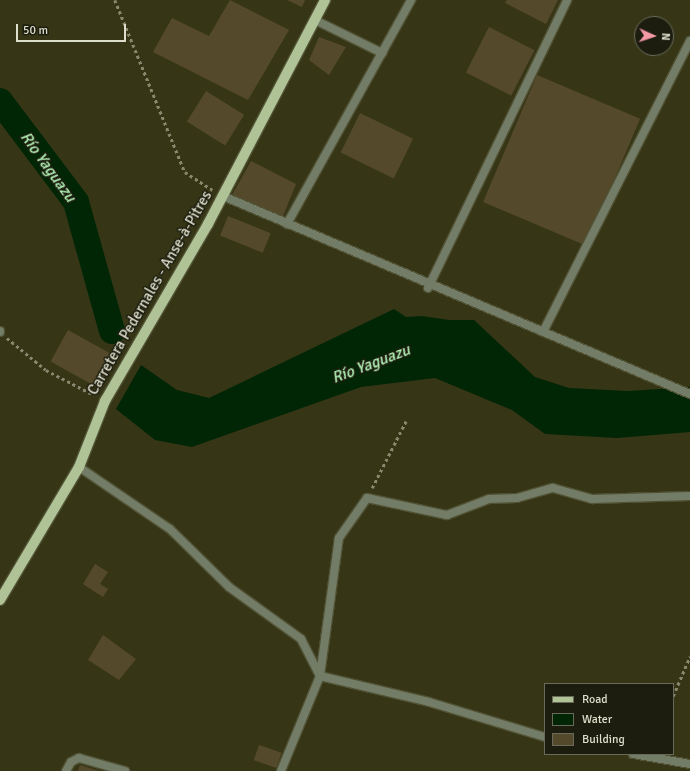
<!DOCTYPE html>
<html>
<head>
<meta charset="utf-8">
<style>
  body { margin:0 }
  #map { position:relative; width:690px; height:771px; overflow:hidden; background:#363617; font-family:Signika,sans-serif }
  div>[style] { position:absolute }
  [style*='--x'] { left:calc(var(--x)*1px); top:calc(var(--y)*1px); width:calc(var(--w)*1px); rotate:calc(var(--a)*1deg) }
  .water>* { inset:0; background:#002605 }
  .river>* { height:26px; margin:-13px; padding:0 13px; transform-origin:13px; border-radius:13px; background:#002605 }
  .building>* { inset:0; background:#55492b; transform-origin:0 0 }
  .path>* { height:2.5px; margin-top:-1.25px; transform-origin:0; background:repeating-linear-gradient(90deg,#88886f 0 3px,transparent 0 6px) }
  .roads { filter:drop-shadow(1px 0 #515134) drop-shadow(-1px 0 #515134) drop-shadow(0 1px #515134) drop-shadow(0 -1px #515134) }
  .minor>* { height:8px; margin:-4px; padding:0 4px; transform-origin:4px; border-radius:4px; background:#727c66 }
  .primary>* { height:10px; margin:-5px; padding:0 5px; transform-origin:5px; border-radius:5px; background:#afc397 }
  span { translate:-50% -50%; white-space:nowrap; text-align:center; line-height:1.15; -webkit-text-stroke:3px #1d1d0f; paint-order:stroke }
  .street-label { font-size:15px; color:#dedecc }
  .water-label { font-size:16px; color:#b2f4b7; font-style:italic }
  .legend { position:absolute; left:544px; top:683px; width:130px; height:72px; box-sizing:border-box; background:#1d1d0f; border:1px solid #6a6a5b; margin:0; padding:5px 7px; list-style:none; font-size:12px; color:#dedecc }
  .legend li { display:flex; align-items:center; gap:8px; height:20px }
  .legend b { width:20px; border:1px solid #6a6a5b }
  .north { position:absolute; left:634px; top:16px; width:40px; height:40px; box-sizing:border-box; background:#1d1d0f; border:1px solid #6a6a5b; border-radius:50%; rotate:93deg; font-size:11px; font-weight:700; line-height:16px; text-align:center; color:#dedecc }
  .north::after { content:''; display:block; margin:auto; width:14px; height:18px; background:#f49aa6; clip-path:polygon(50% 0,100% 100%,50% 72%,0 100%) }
  .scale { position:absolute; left:16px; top:24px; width:110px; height:18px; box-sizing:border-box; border:2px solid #dedecc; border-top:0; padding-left:5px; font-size:12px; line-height:14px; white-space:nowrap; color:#dedecc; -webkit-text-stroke:3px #1d1d0f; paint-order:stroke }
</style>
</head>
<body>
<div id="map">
  <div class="water">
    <div style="clip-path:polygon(394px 309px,406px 317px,422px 316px,449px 320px,474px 320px,535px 377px,569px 388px,628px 391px,690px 387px,690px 432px,617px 438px,545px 434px,512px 410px,435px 378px,361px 387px,192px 447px,155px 440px,116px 409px,141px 365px,177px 390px,209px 398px)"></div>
  </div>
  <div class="river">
    <div style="--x:0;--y:101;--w:126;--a:53"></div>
    <div style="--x:76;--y:202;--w:134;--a:74.4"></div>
  </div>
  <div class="building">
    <div style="clip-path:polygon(230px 0,289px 30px,248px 100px,153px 52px,172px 18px,209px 36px)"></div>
    <div style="clip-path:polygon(287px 0,305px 0,302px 7px)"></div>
    <div style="clip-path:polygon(507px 0,558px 0,546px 24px,505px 3px)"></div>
    <div style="left:489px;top:27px;width:51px;height:51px;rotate:27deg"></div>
    <div style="clip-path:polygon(319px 37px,346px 47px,329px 75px,309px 60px)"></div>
    <div style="left:537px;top:75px;width:112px;height:138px;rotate:23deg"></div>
    <div style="left:206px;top:91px;width:45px;height:36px;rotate:32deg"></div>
    <div style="left:360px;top:113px;width:59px;height:44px;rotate:26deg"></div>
    <div style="clip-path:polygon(251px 161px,296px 184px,283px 216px,232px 195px)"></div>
    <div style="left:228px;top:216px;width:46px;height:21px;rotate:22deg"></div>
    <div style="left:68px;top:330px;width:54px;height:36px;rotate:29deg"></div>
    <div style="clip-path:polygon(95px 564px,108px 572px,100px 584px,108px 589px,103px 597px,83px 584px)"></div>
    <div style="clip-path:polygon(103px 635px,136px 659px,119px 680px,88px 660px)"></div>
    <div style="left:259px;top:745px;width:24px;height:16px;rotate:19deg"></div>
    <div style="clip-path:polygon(80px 765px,99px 771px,78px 771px)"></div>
  </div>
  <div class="path">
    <div style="--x:115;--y:0;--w:186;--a:67.9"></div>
    <div style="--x:185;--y:172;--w:33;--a:33"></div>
    <div style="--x:7;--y:338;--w:50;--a:39.4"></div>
    <div style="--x:46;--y:370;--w:54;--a:27.5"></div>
    <div style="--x:372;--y:488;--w:75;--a:-63.1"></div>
    <div style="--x:673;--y:696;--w:43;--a:-67"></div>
  </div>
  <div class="roads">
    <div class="minor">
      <div style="--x:315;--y:20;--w:75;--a:26.2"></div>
      <div style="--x:223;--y:196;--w:507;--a:22.98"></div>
      <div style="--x:287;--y:224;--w:256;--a:-61"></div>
      <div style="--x:428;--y:288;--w:320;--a:-64.2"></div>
      <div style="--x:0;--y:331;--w:1;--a:90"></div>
      <div style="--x:543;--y:332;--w:326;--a:-63.2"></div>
      <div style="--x:79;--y:467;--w:110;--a:34.3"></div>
      <div style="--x:170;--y:529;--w:83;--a:44.5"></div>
      <div style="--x:229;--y:587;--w:89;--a:35.8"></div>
      <div style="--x:301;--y:639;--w:42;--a:62.8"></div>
      <div style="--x:320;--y:676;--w:112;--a:13.4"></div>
      <div style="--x:429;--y:702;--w:121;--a:16.8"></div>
      <div style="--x:633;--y:754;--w:58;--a:10"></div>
      <div style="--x:66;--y:771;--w:10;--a:-61"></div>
      <div style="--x:71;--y:762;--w:9;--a:-27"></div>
      <div style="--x:79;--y:758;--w:48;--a:15.8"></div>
      <div style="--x:281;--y:771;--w:103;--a:-67.7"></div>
      <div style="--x:320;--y:676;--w:139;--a:-82.2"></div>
      <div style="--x:339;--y:538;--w:49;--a:-55"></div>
      <div style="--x:367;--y:498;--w:82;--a:12"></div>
      <div style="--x:447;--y:515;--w:45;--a:-20.9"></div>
      <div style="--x:489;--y:499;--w:28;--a:-2"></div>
      <div style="--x:517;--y:498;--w:37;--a:-16"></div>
      <div style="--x:553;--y:488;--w:41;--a:15.8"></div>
      <div style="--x:592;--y:499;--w:98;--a:-1.8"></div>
    </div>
    <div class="primary">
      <div style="--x:0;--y:600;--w:155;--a:-59.3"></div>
      <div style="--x:79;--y:467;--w:71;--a:-68.5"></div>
      <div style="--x:105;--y:401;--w:205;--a:-59.8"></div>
      <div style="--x:208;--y:224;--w:253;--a:-62.4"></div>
    </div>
  </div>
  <div class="street-label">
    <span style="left:150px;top:293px;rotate:-60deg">Carretera Pedernales - Anse-à-Pitres</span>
  </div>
  <div class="water-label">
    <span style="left:48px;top:167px;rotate:54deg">Río Yaguazu</span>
    <span style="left:371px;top:364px;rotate:-21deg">Río Yaguazu</span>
  </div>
  <ul class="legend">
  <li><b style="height:5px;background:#afc397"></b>Road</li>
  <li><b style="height:11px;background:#002605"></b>Water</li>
  <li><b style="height:11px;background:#55492b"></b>Building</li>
  </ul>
  <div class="north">N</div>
  <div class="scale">50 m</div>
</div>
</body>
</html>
